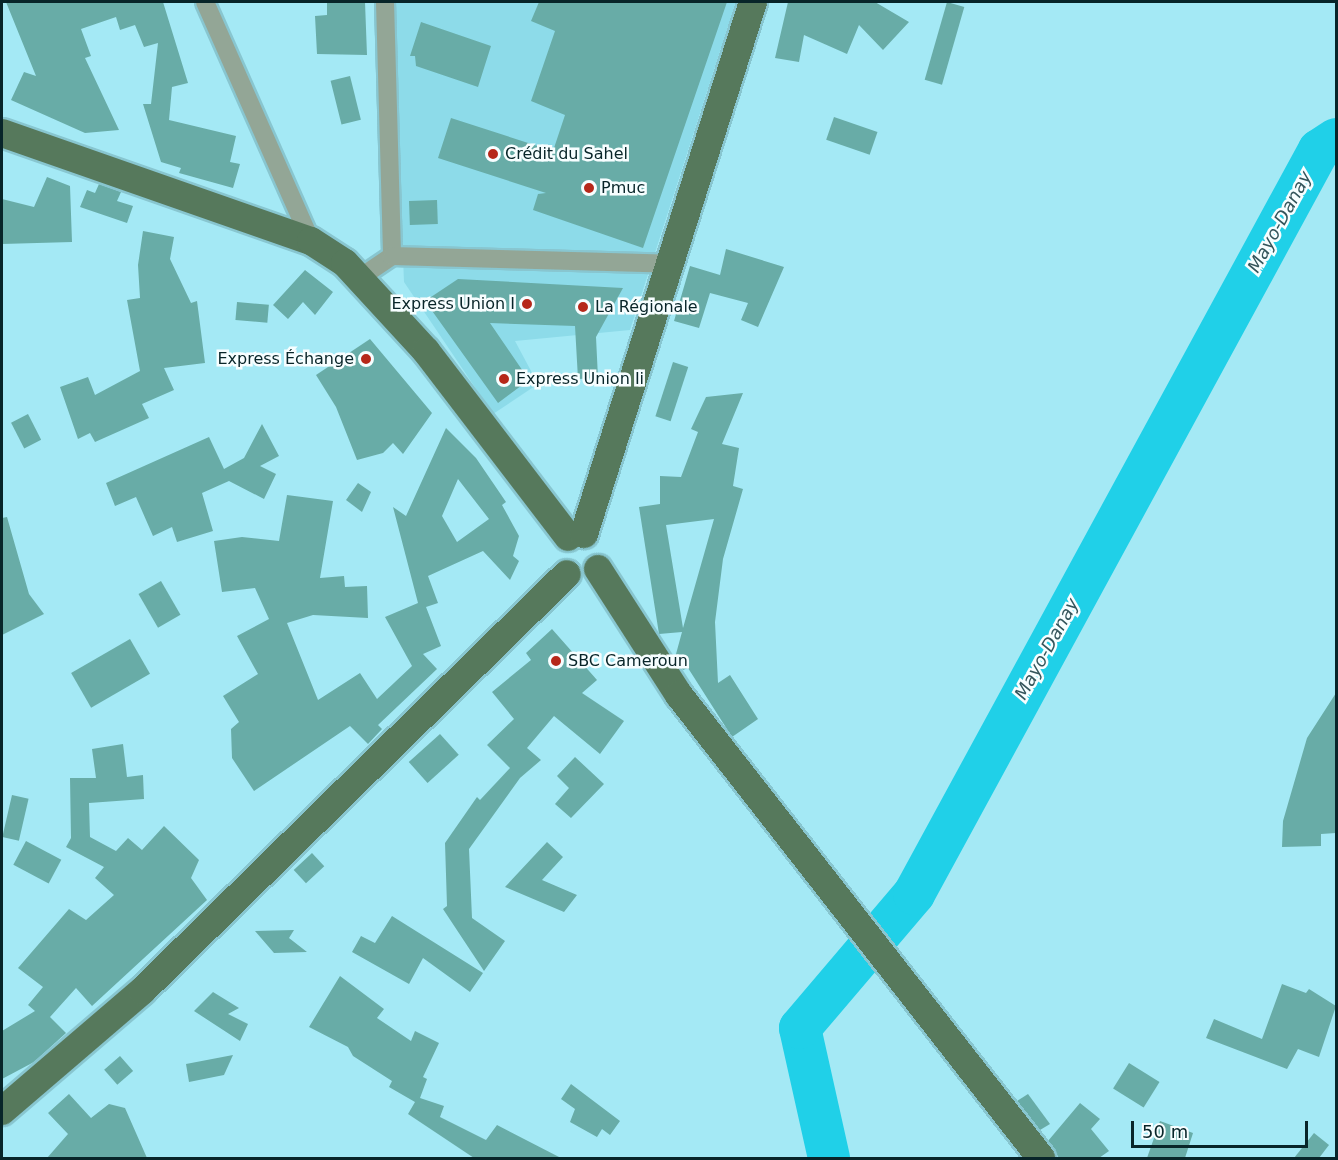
<!DOCTYPE html>
<html>
<head>
<meta charset="utf-8">
<style>
  body { margin:0 }
  #map { position:relative; width:1338px; height:1160px; overflow:hidden; background:#a4e9f5; font-family:"DejaVu Sans",sans-serif }
  div>[style] { position:absolute }
  [style*='--x'] { left:calc(var(--x)*1px); top:calc(var(--y)*1px); width:calc(var(--w)*1px); rotate:calc(var(--a)*1deg) }
  .built>* { inset:0; background:#8ddbe9 }
  .river>* { height:42px; margin:-21px; padding:0 21px; transform-origin:21px; border-radius:21px; background:#20d0e8 }
  .building>* { inset:0; background:#68aca7; transform-origin:0 0 }
  .roads { filter:drop-shadow(2px 0 #88c6d0) drop-shadow(-2px 0 #88c6d0) drop-shadow(0 2px #88c6d0) drop-shadow(0 -2px #88c6d0) }
  .street>* { height:18px; margin:-9px; padding:0 9px; transform-origin:9px; border-radius:9px; background:#93a696 }
  .primary>* { height:28px; margin:-14px; padding:0 14px; transform-origin:14px; border-radius:14px; background:#56795c }
  .dots>* { width:16px; height:16px; translate:-50% -50%; box-sizing:border-box; border:3px solid #f7feff; border-radius:50% }
  span { translate:-50% -50%; white-space:nowrap; text-align:center; line-height:1.15; -webkit-text-stroke:5px #f7feff; paint-order:stroke }
  .poi-label { font-size:16px; color:#082529 }
  .left { translate:0 -50%; text-align:left }
  .right { translate:-100% -50%; text-align:right }
  .water-label { font-size:18px; color:#35565c; font-style:italic }
  .frame { position:absolute; inset:0; border:3px solid #082529; pointer-events:none }
  .scale { position:absolute; left:1131px; top:1121px; width:177px; height:27px; box-sizing:border-box; border:3px solid #082529; border-top:0; padding-left:8px; font-size:18px; line-height:21px; white-space:nowrap; color:#082529; -webkit-text-stroke:4px #f7feff; paint-order:stroke }
</style>
</head>
<body>
<div id="map">
  <div class="built">
    <div style="clip-path:polygon(393px 2px,736px 2px,630px 330px,515px 341px,538px 384px,493px 414px,404px 282px)"></div>
  </div>
  <div class="river">
    <div style="--x:829;--y:1158;--w:133;--a:-102.6"></div>
    <div style="--x:800;--y:1028;--w:176;--a:-49.6"></div>
    <div style="--x:914;--y:894;--w:847;--a:-61.44"></div>
    <div style="--x:1319;--y:150;--w:20;--a:-33"></div>
  </div>
  <div class="building">
    <div style="clip-path:polygon(6px 2px,163px 2px,188px 83px,172px 87px,169px 120px,236px 136px,230px 162px,240px 164px,233px 188px,179px 173px,181px 168px,161px 162px,143px 104px,151px 104px,158px 43px,144px 47px,135px 25px,120px 30px,116px 17px,81px 29px,91px 56px,85px 58px,119px 130px,85px 133px,11px 100px,24px 72px,36px 76px)"></div>
    <div style="clip-path:polygon(327px 2px,365px 2px,367px 55px,317px 54px,315px 16px,327px 15px)"></div>
    <div style="clip-path:polygon(539px 2px,727px 2px,643px 248px,533px 210px,538px 194px,546px 193px,438px 158px,451px 118px,553px 151px,565px 115px,531px 101px,555px 31px,531px 21px)"></div>
    <div style="clip-path:polygon(788px 2px,875px 2px,909px 22px,883px 50px,859px 25px,847px 54px,804px 35px,799px 62px,775px 58px)"></div>
    <div style="left:947px;top:2px;width:18px;height:81px;rotate:16deg"></div>
    <div style="clip-path:polygon(421px 22px,491px 46px,478px 87px,416px 66px,415px 56px,410px 56px)"></div>
    <div style="left:350px;top:76px;width:45px;height:20px;rotate:76deg"></div>
    <div style="left:834px;top:117px;width:46px;height:24px;rotate:19deg"></div>
    <div style="clip-path:polygon(47px 177px,70px 186px,72px 242px,2px 244px,2px 199px,34px 207px)"></div>
    <div style="clip-path:polygon(99px 184px,121px 192px,117px 201px,133px 206px,127px 223px,80px 207px,87px 190px,95px 193px)"></div>
    <div style="left:437px;top:200px;width:24px;height:28px;rotate:88deg"></div>
    <div style="clip-path:polygon(143px 231px,174px 237px,170px 259px,191px 303px,197px 301px,205px 363px,164px 368px,174px 390px,142px 404px,149px 418px,95px 442px,90px 433px,78px 439px,60px 387px,88px 377px,95px 395px,140px 371px,127px 300px,140px 298px,138px 265px)"></div>
    <div style="clip-path:polygon(726px 249px,784px 267px,758px 327px,741px 320px,748px 303px,710px 293px,699px 328px,674px 321px,690px 266px,720px 275px)"></div>
    <div style="clip-path:polygon(305px 270px,333px 292px,315px 315px,303px 302px,288px 319px,273px 305px)"></div>
    <div style="clip-path:polygon(458px 279px,623px 288px,596px 337px,598px 378px,578px 379px,575px 326px,490px 323px,529px 380px,498px 403px,425px 301px)"></div>
    <div style="left:237px;top:302px;width:32px;height:18px;rotate:5deg"></div>
    <div style="clip-path:polygon(370px 339px,432px 413px,403px 454px,393px 443px,383px 453px,357px 460px,336px 407px,316px 375px)"></div>
    <div style="left:673px;top:362px;width:16px;height:57px;rotate:18deg"></div>
    <div style="clip-path:polygon(evenodd,743px 393px,722px 444px,739px 448px,733px 486px,743px 489px,723px 559px,715px 622px,718px 683px,730px 675px,758px 719px,732px 737px,688px 668px,683px 670px,679px 664px,676px 654px,682px 632px,659px 634px,639px 507px,660px 504px,660px 476px,681px 477px,698px 432px,691px 429px,706px 397px,743px 393px,714px 519px,683px 628px,666px 525px,714px 519px)"></div>
    <div style="left:28px;top:414px;width:29px;height:19px;rotate:63deg"></div>
    <div style="clip-path:polygon(262px 424px,279px 456px,260px 466px,276px 474px,264px 499px,229px 481px,202px 493px,213px 531px,177px 542px,172px 527px,153px 536px,136px 497px,115px 506px,106px 483px,209px 437px,224px 469px,244px 458px)"></div>
    <div style="clip-path:polygon(evenodd,446px 428px,476px 458px,506px 502px,502px 505px,519px 536px,513px 556px,519px 561px,510px 580px,483px 551px,428px 576px,438px 603px,426px 607px,441px 646px,423px 654px,437px 669px,378px 725px,382px 729px,368px 744px,350px 726px,254px 791px,232px 758px,231px 729px,239px 722px,223px 696px,258px 674px,237px 636px,269px 619px,255px 588px,222px 592px,214px 541px,242px 537px,279px 541px,287px 495px,333px 501px,320px 578px,344px 576px,345px 587px,367px 586px,368px 618px,313px 615px,287px 623px,318px 700px,360px 673px,377px 699px,412px 666px,385px 617px,418px 603px,393px 507px,406px 516px,446px 428px,458px 479px,489px 519px,457px 542px,442px 516px,458px 479px)"></div>
    <div style="clip-path:polygon(358px 483px,371px 492px,362px 512px,346px 500px)"></div>
    <div style="clip-path:polygon(7px 517px,29px 594px,44px 614px,2px 635px,2px 518px)"></div>
    <div style="left:161px;top:581px;width:39px;height:26px;rotate:60deg"></div>
    <div style="clip-path:polygon(552px 629px,597px 680px,582px 693px,624px 721px,600px 754px,554px 716px,527px 748px,541px 760px,520px 778px,469px 849px,472px 918px,505px 941px,484px 971px,443px 909px,447px 906px,445px 843px,477px 797px,480px 800px,510px 768px,487px 745px,514px 719px,492px 692px,531px 660px,526px 653px)"></div>
    <div style="left:130px;top:639px;width:40px;height:68px;rotate:60deg"></div>
    <div style="clip-path:polygon(1336px 693px,1336px 833px,1321px 834px,1321px 846px,1282px 847px,1283px 821px,1307px 738px)"></div>
    <div style="left:440px;top:734px;width:28px;height:42px;rotate:48deg"></div>
    <div style="clip-path:polygon(123px 744px,127px 777px,143px 775px,144px 799px,89px 803px,90px 837px,116px 851px,128px 838px,142px 850px,164px 826px,199px 860px,191px 878px,207px 900px,92px 1006px,76px 988px,50px 1017px,66px 1033px,34px 1062px,2px 1079px,2px 1031px,35px 1011px,28px 1005px,43px 987px,18px 968px,69px 909px,86px 920px,114px 895px,95px 878px,104px 867px,66px 847px,71px 838px,70px 778px,96px 778px,92px 749px)"></div>
    <div style="clip-path:polygon(575px 757px,604px 784px,571px 818px,555px 804px,569px 788px,557px 776px)"></div>
    <div style="left:12px;top:795px;width:17px;height:43px;rotate:13deg"></div>
    <div style="left:26px;top:841px;width:40px;height:27px;rotate:28deg"></div>
    <div style="clip-path:polygon(547px 842px,563px 857px,542px 880px,577px 895px,564px 912px,505px 887px)"></div>
    <div style="left:312px;top:853px;width:18px;height:25px;rotate:47deg"></div>
    <div style="clip-path:polygon(392px 916px,483px 973px,470px 992px,423px 958px,409px 984px,352px 952px,361px 936px,375px 943px)"></div>
    <div style="clip-path:polygon(294px 930px,289px 938px,307px 952px,274px 953px,255px 931px)"></div>
    <div style="clip-path:polygon(340px 976px,384px 1009px,377px 1018px,411px 1041px,415px 1031px,439px 1043px,423px 1077px,427px 1079px,420px 1098px,444px 1106px,440px 1117px,486px 1140px,497px 1125px,561px 1158px,474px 1158px,408px 1114px,415px 1102px,389px 1087px,392px 1081px,353px 1056px,348px 1047px,309px 1027px)"></div>
    <div style="clip-path:polygon(1282px 984px,1306px 993px,1309px 989px,1336px 1006px,1319px 1057px,1298px 1049px,1287px 1069px,1206px 1038px,1214px 1019px,1262px 1039px)"></div>
    <div style="clip-path:polygon(213px 992px,239px 1008px,228px 1014px,248px 1024px,240px 1041px,194px 1011px)"></div>
    <div style="clip-path:polygon(233px 1055px,224px 1075px,189px 1082px,186px 1064px)"></div>
    <div style="left:120px;top:1056px;width:20px;height:21px;rotate:49deg"></div>
    <div style="left:1129px;top:1063px;width:36px;height:30px;rotate:32deg"></div>
    <div style="clip-path:polygon(571px 1084px,620px 1121px,610px 1135px,602px 1129px,597px 1137px,570px 1122px,575px 1109px,561px 1099px)"></div>
    <div style="clip-path:polygon(69px 1094px,91px 1118px,109px 1104px,125px 1108px,147px 1158px,47px 1158px,68px 1134px,48px 1113px)"></div>
    <div style="clip-path:polygon(1028px 1094px,1050px 1124px,1040px 1130px,1017px 1101px)"></div>
    <div style="clip-path:polygon(1080px 1103px,1100px 1119px,1091px 1129px,1109px 1151px,1099px 1158px,1059px 1158px,1048px 1141px)"></div>
    <div style="clip-path:polygon(1160px 1121px,1193px 1133px,1185px 1158px,1147px 1158px)"></div>
    <div style="clip-path:polygon(1314px 1133px,1329px 1145px,1319px 1158px,1294px 1158px)"></div>
  </div>
  <div class="roads">
    <div class="street">
      <div style="--x:205;--y:2;--w:261;--a:66.1"></div>
      <div style="--x:385;--y:2;--w:254;--a:88.4"></div>
      <div style="--x:361;--y:277;--w:37;--a:-34"></div>
      <div style="--x:392;--y:256;--w:279;--a:1.6"></div>
    </div>
    <div class="primary">
      <div style="--x:2;--y:133;--w:327;--a:19.3"></div>
      <div style="--x:311;--y:241;--w:40;--a:32.9"></div>
      <div style="--x:345;--y:263;--w:120;--a:47.4"></div>
      <div style="--x:426;--y:351;--w:234;--a:52.6"></div>
      <div style="--x:584;--y:534;--w:558;--a:-72.38"></div>
      <div style="--x:598;--y:569;--w:150;--a:57.3"></div>
      <div style="--x:679;--y:695;--w:588;--a:51.98"></div>
      <div style="--x:2;--y:1111;--w:184;--a:-40.6"></div>
      <div style="--x:142;--y:991;--w:595;--a:-44.46"></div>
    </div>
  </div>
  <div class="dots">
    <div style="left:493px;top:154px;background:#b6281a"></div>
    <div style="left:589px;top:188px;background:#b6281a"></div>
    <div style="left:527px;top:304px;background:#b6281a"></div>
    <div style="left:583px;top:307px;background:#b6281a"></div>
    <div style="left:366px;top:359px;background:#b6281a"></div>
    <div style="left:504px;top:379px;background:#b6281a"></div>
    <div style="left:556px;top:661px;background:#b6281a"></div>
  </div>
  <div class="poi-label">
    <span class="left" style="left:505px;top:154px">Crédit du Sahel</span>
    <span class="left" style="left:601px;top:188px">Pmuc</span>
    <span class="right" style="left:515px;top:304px">Express Union I</span>
    <span class="left" style="left:595px;top:307px">La Régionale</span>
    <span class="right" style="left:354px;top:359px">Express Échange</span>
    <span class="left" style="left:516px;top:379px">Express Union Ii</span>
    <span class="left" style="left:568px;top:661px">SBC Cameroun</span>
  </div>
  <div class="water-label">
    <span style="left:1280px;top:222px;rotate:-61deg">Mayo-Danay</span>
    <span style="left:1047px;top:649px;rotate:-61deg">Mayo-Danay</span>
  </div>
  <div class="frame"></div>
  <div class="scale">50 m</div>
</div>
</body>
</html>
